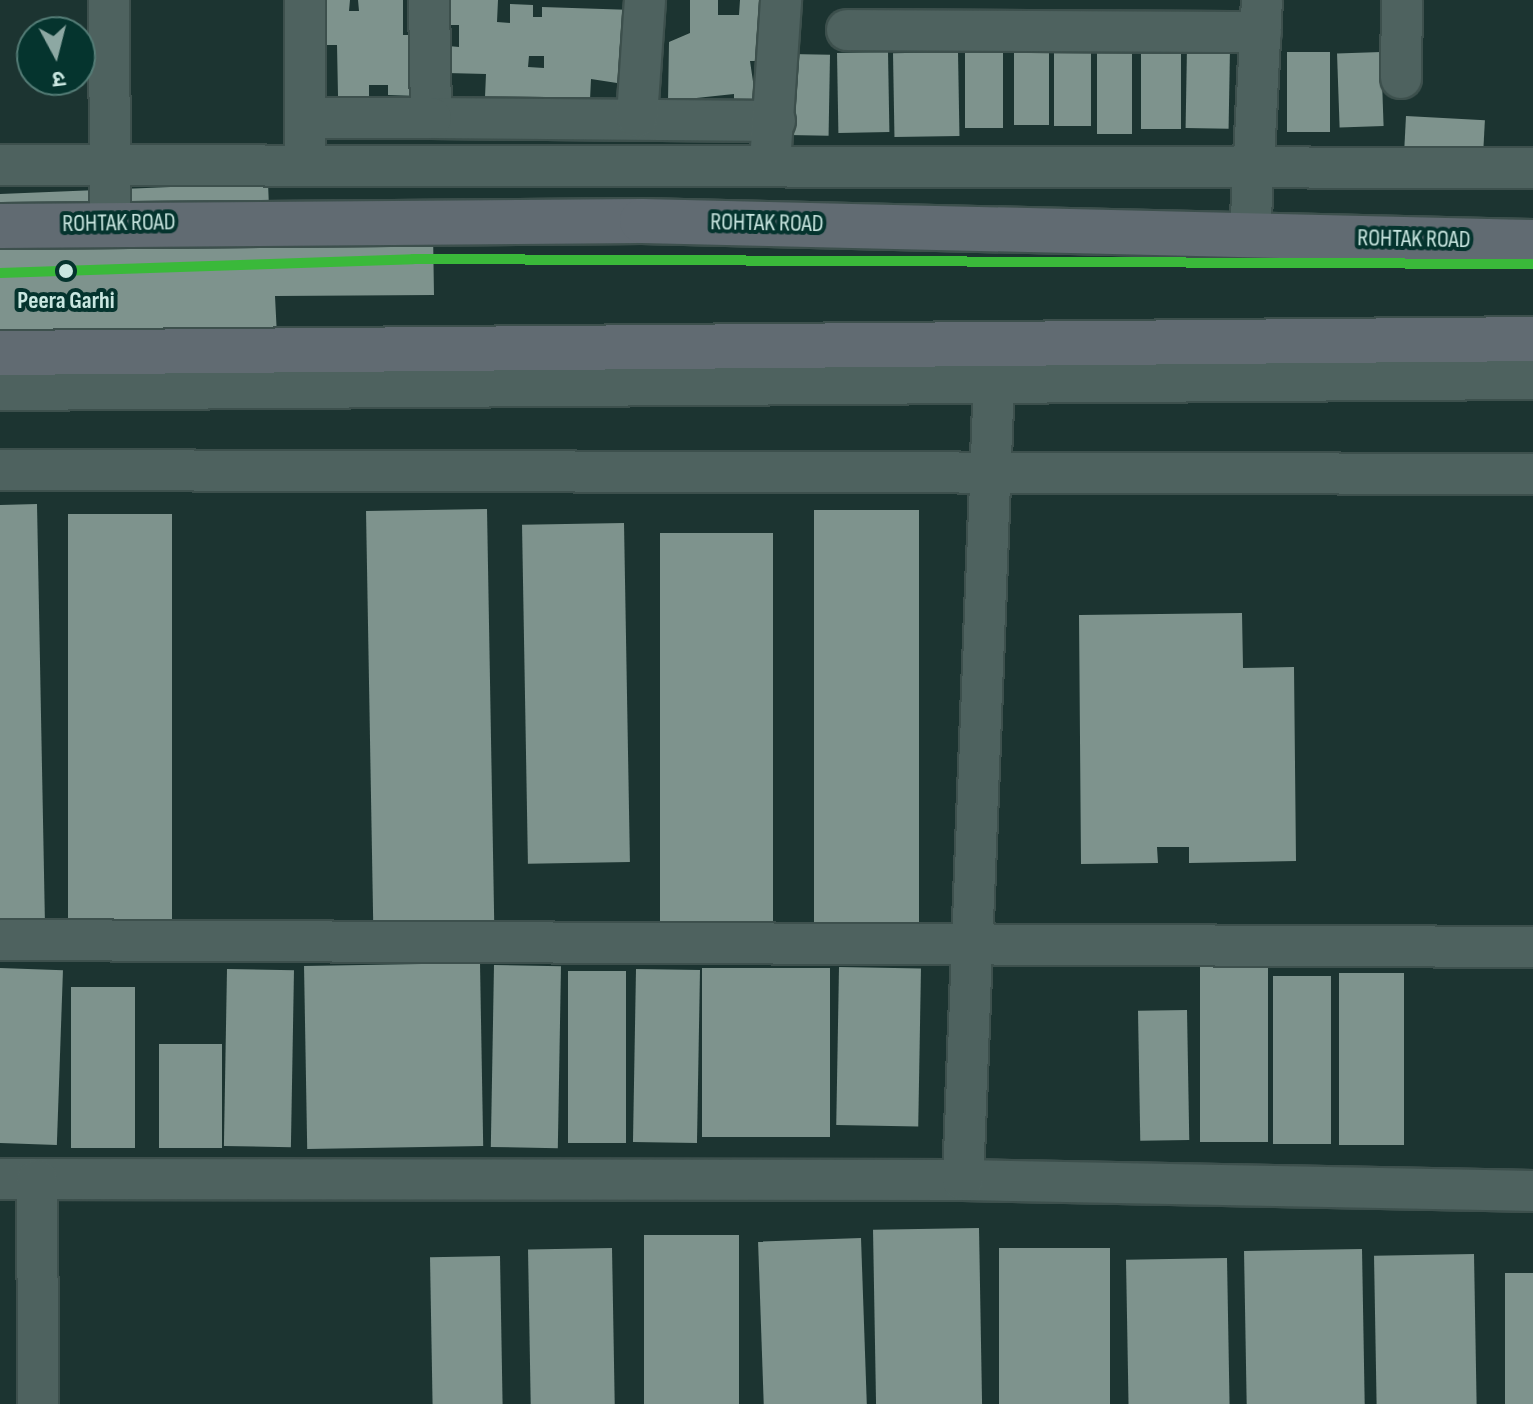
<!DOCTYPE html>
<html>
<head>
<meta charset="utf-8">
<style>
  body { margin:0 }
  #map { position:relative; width:1533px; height:1404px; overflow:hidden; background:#1c3431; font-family:"Sofia Sans Condensed","Noto Sans Devanagari",sans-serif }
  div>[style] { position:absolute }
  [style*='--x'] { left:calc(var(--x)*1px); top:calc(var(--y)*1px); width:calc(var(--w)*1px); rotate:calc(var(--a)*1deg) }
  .building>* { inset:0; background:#7e938d; transform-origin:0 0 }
  .roads { filter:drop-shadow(2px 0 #3d504d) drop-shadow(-2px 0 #3d504d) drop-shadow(0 2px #3d504d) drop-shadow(0 -2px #3d504d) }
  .minor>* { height:40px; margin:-20px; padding:0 20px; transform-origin:20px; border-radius:20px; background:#4e625f }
  .highway>* { height:44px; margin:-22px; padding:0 22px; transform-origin:22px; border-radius:22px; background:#616b72 }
  .metro-1>* { height:10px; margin:-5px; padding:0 5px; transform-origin:5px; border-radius:5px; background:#3ab93a }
  .dots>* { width:22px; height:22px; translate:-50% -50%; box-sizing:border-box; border:4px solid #05342e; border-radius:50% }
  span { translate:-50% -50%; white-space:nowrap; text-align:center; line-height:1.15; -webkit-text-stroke:8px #05342e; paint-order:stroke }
  .street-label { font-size:24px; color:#cae7e1 }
  .stop-label { font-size:24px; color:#cae7e1; font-weight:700 }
  .north { position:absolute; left:16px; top:16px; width:80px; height:80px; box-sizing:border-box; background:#05342e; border:2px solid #547c76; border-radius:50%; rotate:173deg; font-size:22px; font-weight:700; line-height:32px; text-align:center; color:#cae7e1 }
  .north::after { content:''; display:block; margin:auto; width:28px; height:36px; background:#8da8a3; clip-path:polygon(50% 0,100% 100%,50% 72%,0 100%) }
</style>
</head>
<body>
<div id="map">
  <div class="building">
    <div style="clip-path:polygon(322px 0,350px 0,349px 11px,359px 11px,358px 0,403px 0,403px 35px,419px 35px,419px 96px,388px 95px,388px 85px,369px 85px,369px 96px,338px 96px,337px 45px,322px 45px)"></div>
    <div style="clip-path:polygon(evenodd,450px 0,498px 0,497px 22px,510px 23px,510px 4px,533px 5px,533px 17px,542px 17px,542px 7px,633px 10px,632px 29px,622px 29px,622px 42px,632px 43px,630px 85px,591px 79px,590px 100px,485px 97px,486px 74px,447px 73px,448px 46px,459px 47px,459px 25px,449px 25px,450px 0,529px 56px,544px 56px,544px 68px,528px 67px,529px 56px)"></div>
    <div style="clip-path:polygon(690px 0,718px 0,718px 15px,739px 15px,740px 0,773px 0,772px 61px,750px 61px,756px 102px,734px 101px,734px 94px,668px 101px,669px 42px,690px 33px)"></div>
    <div style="left:965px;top:42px;width:38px;height:86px"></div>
    <div style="left:1054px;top:45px;width:37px;height:81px"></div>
    <div style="left:1014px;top:46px;width:35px;height:79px"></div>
    <div style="left:1141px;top:46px;width:40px;height:83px"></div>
    <div style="left:1187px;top:47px;width:43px;height:81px;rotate:1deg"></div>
    <div style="left:888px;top:52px;width:80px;height:51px;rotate:89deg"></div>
    <div style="left:958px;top:52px;width:84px;height:65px;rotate:89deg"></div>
    <div style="left:1287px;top:52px;width:43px;height:80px"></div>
    <div style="left:1381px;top:52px;width:74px;height:44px;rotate:88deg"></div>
    <div style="left:1097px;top:53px;width:35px;height:81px"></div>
    <div style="left:790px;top:54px;width:40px;height:81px;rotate:1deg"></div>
    <div style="left:1406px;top:116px;width:79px;height:34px;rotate:3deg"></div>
    <div style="clip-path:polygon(268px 183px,270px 231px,433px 232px,434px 295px,275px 296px,277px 336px,0 343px,0 194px)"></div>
    <div style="clip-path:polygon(37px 504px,45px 926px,0 927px,0 505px)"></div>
    <div style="left:487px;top:509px;width:424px;height:121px;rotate:89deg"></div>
    <div style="left:814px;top:510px;width:105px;height:422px"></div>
    <div style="left:68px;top:514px;width:104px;height:420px"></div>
    <div style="left:624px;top:523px;width:339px;height:102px;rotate:89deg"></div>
    <div style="left:660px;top:533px;width:113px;height:392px"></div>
    <div style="clip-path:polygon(1242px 613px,1243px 668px,1294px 667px,1296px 861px,1189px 863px,1189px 847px,1157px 847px,1158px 863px,1081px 864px,1079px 615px)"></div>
    <div style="left:480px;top:963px;width:183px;height:176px;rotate:89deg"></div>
    <div style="left:494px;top:965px;width:67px;height:182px;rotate:1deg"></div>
    <div style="left:1200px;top:965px;width:68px;height:177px"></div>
    <div style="left:839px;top:967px;width:82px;height:158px;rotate:1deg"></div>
    <div style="left:0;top:968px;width:63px;height:175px;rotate:2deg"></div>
    <div style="left:702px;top:968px;width:128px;height:169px"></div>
    <div style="left:227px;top:969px;width:67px;height:177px;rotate:1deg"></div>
    <div style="left:636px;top:969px;width:64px;height:173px;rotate:1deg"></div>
    <div style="left:568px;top:971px;width:58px;height:172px"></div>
    <div style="left:1339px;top:973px;width:65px;height:172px"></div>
    <div style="left:1273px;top:976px;width:58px;height:168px"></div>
    <div style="left:71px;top:987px;width:64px;height:161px"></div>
    <div style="left:1187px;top:1010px;width:130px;height:49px;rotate:89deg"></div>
    <div style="left:159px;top:1044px;width:63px;height:104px"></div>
    <div style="left:979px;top:1228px;width:176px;height:106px;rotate:89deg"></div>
    <div style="left:739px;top:1235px;width:169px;height:95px;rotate:90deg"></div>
    <div style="left:861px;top:1238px;width:166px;height:103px;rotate:88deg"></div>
    <div style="left:612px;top:1248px;width:156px;height:84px;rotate:89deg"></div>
    <div style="left:1110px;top:1248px;width:156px;height:111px;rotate:90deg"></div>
    <div style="left:1362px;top:1249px;width:155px;height:118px;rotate:89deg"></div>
    <div style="left:1474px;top:1254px;width:150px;height:100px;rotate:89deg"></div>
    <div style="left:500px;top:1256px;width:148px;height:70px;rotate:89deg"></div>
    <div style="left:1227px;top:1258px;width:146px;height:101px;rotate:89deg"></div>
    <div style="left:1533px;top:1273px;width:131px;height:28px;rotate:90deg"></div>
  </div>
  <div class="roads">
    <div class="minor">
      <div style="--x:109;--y:0;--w:222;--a:89.7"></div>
      <div style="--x:429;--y:0;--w:118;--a:89"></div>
      <div style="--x:431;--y:118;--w:344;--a:0.5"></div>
      <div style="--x:847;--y:30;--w:414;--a:0.3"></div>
      <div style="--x:1401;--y:78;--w:78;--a:-89.3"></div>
      <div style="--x:637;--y:117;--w:117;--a:-86.1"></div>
      <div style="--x:305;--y:118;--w:126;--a:0"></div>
      <div style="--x:771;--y:148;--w:148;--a:-86.1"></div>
      <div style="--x:305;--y:162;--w:162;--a:-90"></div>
      <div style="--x:0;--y:165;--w:1533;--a:0.11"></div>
      <div style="--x:1250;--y:236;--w:236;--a:-87.1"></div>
      <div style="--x:0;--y:390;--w:1533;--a:-0.41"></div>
      <div style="--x:0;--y:470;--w:1533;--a:0.15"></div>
      <div style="--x:0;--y:940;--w:1533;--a:0.26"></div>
      <div style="--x:0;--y:1179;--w:963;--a:0.06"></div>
      <div style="--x:963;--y:1180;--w:570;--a:1.11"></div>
      <div style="--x:37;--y:1180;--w:224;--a:89.7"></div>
      <div style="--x:963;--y:1180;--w:828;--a:-87.78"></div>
    </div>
    <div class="highway">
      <div style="--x:0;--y:226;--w:642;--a:-0.45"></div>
      <div style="--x:642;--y:221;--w:891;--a:1.35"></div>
      <div style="--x:0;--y:353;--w:1533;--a:-0.52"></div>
    </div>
  </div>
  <div class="metro-1">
    <div style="--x:0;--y:273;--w:413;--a:-1.9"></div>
    <div style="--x:413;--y:259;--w:1120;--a:0.26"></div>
  </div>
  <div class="dots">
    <div style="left:66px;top:271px;background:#cae7e1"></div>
  </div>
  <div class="street-label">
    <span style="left:119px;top:223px;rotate:-1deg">ROHTAK ROAD</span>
    <span style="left:767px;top:223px;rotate:1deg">ROHTAK ROAD</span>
    <span style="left:1414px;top:239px;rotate:1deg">ROHTAK ROAD</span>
  </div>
  <div class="stop-label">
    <span style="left:66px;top:301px">Peera Garhi</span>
  </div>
  <div class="north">उ</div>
</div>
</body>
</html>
